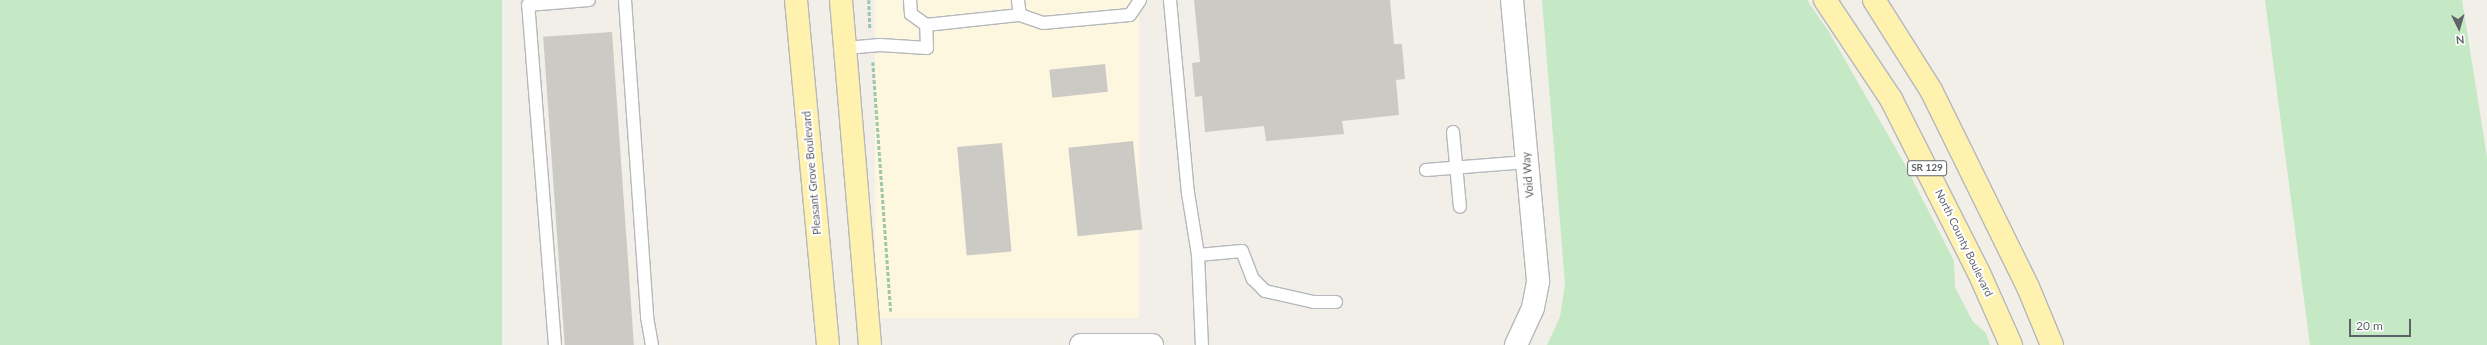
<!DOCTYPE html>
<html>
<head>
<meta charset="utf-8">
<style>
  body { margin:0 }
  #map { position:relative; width:2487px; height:345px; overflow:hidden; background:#f1efe8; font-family:Lato,sans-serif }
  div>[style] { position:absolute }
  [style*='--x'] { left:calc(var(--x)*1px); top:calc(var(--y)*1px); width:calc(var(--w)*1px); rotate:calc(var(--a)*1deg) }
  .commercial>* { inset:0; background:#fef7e0; transform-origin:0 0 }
  .green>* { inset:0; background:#c5e8c5; transform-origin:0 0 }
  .building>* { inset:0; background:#cccac5; transform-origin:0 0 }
  .path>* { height:2.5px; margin-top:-1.25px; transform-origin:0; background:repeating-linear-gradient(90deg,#9cc7a9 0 4px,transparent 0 6px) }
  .roads { filter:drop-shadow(1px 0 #b5b8bc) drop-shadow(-1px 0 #b5b8bc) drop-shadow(0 1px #b5b8bc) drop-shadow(0 -1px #b5b8bc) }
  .lane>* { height:12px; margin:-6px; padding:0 6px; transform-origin:6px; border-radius:6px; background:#fff }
  .street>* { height:22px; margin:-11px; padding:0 11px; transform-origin:11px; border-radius:11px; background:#fff }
  .primary>* { height:22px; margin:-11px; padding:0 11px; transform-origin:11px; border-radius:11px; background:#fff2af }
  span { translate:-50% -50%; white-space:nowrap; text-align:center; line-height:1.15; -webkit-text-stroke:4px #fff; paint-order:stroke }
  .shield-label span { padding:1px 3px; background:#fff; border:1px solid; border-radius:3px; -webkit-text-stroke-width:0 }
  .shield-label { font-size:10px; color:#5f6368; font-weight:700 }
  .street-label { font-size:11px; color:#5f6368 }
  .north { position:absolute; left:2439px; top:8px; width:40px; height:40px; -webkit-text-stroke:3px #fff; paint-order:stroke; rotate:175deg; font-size:11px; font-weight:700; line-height:16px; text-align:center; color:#5f6368 }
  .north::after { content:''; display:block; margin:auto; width:14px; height:18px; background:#5f6368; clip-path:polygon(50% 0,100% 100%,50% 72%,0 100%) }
  .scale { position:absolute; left:2349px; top:319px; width:62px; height:18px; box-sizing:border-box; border:2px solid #5f6368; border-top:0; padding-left:5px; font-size:12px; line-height:14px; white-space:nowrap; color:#5f6368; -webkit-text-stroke:3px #fff; paint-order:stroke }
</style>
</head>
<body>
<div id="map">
  <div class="commercial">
    <div style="left:875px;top:0;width:264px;height:318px"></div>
  </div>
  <div class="green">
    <div style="left:0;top:0;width:502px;height:345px"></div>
    <div style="clip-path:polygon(1542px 0,1807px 0,1829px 32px,1903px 161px,1954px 261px,1955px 287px,1973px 322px,1986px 333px,1990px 345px,1547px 345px,1560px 317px,1565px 284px)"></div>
    <div style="clip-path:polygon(2265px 0,2462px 0,2487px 157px,2487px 345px,2310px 345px)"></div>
  </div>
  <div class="building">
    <div style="clip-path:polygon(1194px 0,1390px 0,1394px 44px,1402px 44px,1405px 79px,1396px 80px,1399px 115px,1342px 121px,1344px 134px,1266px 141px,1264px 126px,1205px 132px,1202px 96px,1195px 97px,1192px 63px,1200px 62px)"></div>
    <div style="left:612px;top:32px;width:314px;height:69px;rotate:86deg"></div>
    <div style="left:1105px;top:64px;width:28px;height:56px;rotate:84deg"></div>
    <div style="left:1133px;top:141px;width:89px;height:65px;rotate:84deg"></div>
    <div style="left:1002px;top:143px;width:109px;height:45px;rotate:85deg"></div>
  </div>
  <div class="path">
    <div style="--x:869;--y:0;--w:30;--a:88"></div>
    <div style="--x:873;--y:62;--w:250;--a:85.9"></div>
  </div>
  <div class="roads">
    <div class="lane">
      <div style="--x:625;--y:0;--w:318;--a:86"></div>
      <div style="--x:647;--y:317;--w:28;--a:80"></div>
      <div style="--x:910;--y:0;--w:14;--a:86"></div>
      <div style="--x:911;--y:14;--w:19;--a:36"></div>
      <div style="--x:926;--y:25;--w:95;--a:-6.1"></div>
      <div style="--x:1020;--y:15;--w:15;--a:-98"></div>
      <div style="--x:1170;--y:0;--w:194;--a:84.7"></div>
      <div style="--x:1188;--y:193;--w:63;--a:80.8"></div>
      <div style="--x:1198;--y:255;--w:90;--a:87.5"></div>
      <div style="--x:1020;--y:15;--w:24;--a:19"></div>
      <div style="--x:1043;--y:23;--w:87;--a:-5.3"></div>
      <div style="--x:1130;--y:15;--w:18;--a:-56"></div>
      <div style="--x:846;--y:48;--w:34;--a:-5"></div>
      <div style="--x:880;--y:45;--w:47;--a:3.7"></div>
      <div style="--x:927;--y:48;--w:23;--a:-92"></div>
      <div style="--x:1453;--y:132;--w:75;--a:84.7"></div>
      <div style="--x:1426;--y:170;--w:101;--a:-4.5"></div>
      <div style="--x:1198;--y:255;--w:44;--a:-5.2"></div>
      <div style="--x:1242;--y:251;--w:30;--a:69"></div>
      <div style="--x:1253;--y:279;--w:17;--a:45"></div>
      <div style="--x:1265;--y:291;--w:50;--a:12.7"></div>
      <div style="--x:1314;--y:302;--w:22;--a:0"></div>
      <div style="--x:555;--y:345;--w:341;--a:-94.5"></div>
      <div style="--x:528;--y:5;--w:61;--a:-4.7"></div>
    </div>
    <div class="street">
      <div style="--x:1512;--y:0;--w:283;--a:84.7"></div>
      <div style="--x:1538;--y:282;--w:26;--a:101"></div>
      <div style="--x:1533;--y:308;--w:41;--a:114.7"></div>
      <div style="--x:1081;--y:345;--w:71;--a:0"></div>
    </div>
    <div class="primary">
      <div style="--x:796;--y:0;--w:346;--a:84.7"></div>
      <div style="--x:841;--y:0;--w:346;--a:85.2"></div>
      <div style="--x:1825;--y:0;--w:119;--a:56.3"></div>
      <div style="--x:1891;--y:99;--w:195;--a:63.2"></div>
      <div style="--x:1979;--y:273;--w:79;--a:66"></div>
      <div style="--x:1874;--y:0;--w:107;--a:57.7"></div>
      <div style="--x:1931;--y:90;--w:220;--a:63.8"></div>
      <div style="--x:2028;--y:287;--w:63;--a:67.5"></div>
    </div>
  </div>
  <div class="shield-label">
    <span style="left:1927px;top:168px">SR 129</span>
  </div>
  <div class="street-label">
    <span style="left:812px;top:173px;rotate:-95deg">Pleasant Grove Boulevard</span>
    <span style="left:1528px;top:175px;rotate:-95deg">Void Way</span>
    <span style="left:1964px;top:243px;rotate:64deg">North County Boulevard</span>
  </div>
  <div class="north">N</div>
  <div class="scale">20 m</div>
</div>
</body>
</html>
